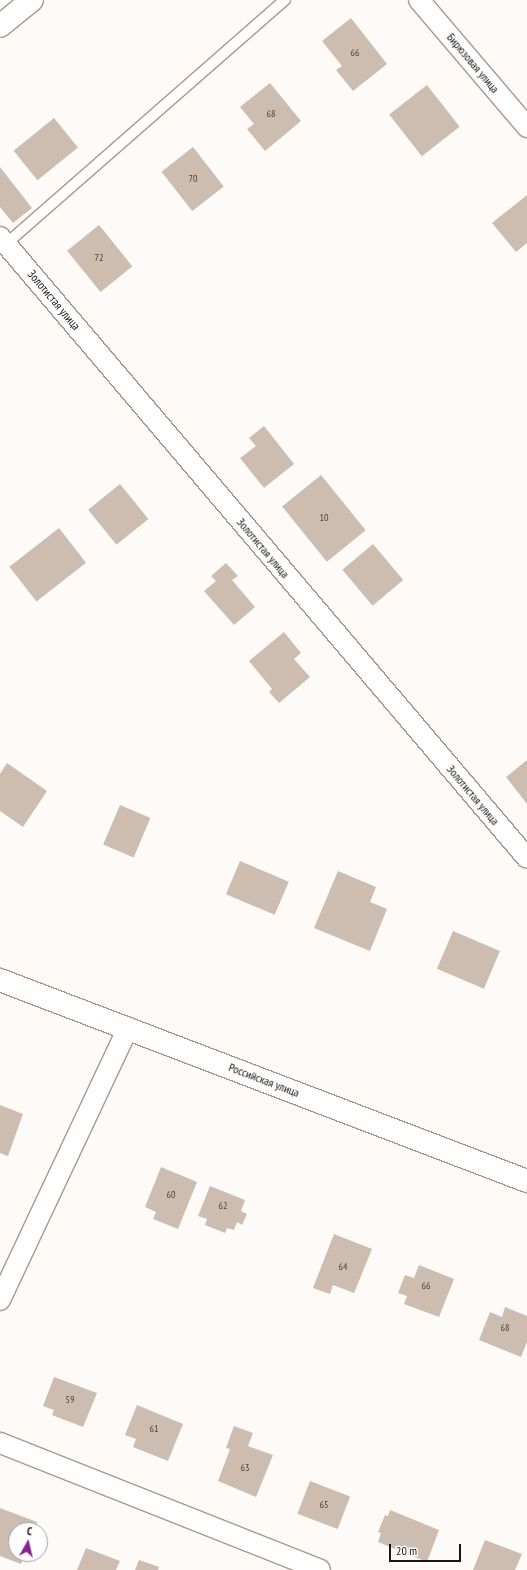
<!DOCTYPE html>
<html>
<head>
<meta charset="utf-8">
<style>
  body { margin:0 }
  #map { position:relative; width:527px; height:1570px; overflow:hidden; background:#fdfaf8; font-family:"PT Sans Narrow",sans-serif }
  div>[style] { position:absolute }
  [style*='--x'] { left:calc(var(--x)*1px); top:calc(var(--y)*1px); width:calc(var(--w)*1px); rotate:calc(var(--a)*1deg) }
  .building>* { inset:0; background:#cdbdb0; transform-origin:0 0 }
  .roads { filter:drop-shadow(1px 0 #a9998d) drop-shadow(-1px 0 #a9998d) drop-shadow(0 1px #a9998d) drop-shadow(0 -1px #a9998d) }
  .service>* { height:10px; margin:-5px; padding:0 5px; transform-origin:5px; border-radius:5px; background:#fff }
  .minor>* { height:20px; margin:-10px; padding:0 10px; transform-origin:10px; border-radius:10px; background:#fff }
  .tertiary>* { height:22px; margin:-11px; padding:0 11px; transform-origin:11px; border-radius:11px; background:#fff }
  .secondary>* { height:22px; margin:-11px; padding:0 11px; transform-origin:11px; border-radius:11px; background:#fff }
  span { translate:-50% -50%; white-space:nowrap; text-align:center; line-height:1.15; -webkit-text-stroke:3px #fff; paint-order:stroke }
  .number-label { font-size:10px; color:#473f38 }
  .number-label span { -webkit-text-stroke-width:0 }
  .street-label { font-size:12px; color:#1a1510 }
  .north { position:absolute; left:8px; top:1522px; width:40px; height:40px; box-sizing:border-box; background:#fff; border:1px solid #a3a19f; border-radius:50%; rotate:8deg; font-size:11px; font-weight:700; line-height:16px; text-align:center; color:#1a1510 }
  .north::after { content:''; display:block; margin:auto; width:14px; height:18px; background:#85258f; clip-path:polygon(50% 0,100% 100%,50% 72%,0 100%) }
  .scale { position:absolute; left:389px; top:1544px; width:72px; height:18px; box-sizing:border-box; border:2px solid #1a1510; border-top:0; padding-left:5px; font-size:12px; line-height:14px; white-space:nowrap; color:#1a1510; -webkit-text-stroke:3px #fff; paint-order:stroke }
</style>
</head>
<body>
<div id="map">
  <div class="building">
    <div style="clip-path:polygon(351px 18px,387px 64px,353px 91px,336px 70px,342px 66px,322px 41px)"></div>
    <div style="clip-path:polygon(270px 83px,301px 121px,265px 151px,247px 129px,254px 124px,240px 107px)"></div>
    <div style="left:427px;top:85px;width:53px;height:48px;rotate:52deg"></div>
    <div style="left:54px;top:118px;width:38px;height:52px;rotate:51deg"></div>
    <div style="left:193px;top:147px;width:50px;height:40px;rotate:52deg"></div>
    <div style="clip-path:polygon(0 167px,32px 208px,13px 223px,0 207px)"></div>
    <div style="clip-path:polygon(527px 195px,527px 243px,516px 252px,492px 223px)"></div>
    <div style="left:99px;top:225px;width:53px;height:41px;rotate:51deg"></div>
    <div style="clip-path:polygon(264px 426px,294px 464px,264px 488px,240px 458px,256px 446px,249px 438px)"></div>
    <div style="left:321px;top:475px;width:71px;height:50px;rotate:51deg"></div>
    <div style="left:120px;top:484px;width:45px;height:41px;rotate:51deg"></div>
    <div style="left:59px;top:528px;width:44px;height:63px;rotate:52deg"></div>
    <div style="left:373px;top:544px;width:47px;height:40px;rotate:50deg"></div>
    <div style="clip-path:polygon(226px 563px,238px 576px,232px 580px,255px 607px,234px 625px,204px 591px,216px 581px,211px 576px)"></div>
    <div style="clip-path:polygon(284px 632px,301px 653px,294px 659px,310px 677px,279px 703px,269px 692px,272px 689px,249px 661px)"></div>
    <div style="clip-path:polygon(527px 760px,527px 804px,506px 777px)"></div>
    <div style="clip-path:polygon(7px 763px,47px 791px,23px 827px,0 811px,0 774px)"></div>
    <div style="left:120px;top:805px;width:33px;height:43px;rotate:23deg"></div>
    <div style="left:240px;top:861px;width:53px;height:36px;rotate:23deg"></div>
    <div style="clip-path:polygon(338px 871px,376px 887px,370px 902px,387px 909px,370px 951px,314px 928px)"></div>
    <div style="left:453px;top:931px;width:51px;height:41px;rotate:23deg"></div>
    <div style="clip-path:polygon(0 1105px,23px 1114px,8px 1156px,0 1153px)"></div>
    <div style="clip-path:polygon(161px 1167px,197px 1182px,178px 1229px,153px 1219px,156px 1212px,145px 1207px)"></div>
    <div style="clip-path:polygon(210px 1186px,245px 1200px,241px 1211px,247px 1214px,242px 1225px,237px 1222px,234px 1230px,227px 1228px,225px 1233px,205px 1225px,207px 1219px,198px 1216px)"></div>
    <div style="clip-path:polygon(334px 1234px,372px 1249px,354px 1293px,333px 1285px,330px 1294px,313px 1288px)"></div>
    <div style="clip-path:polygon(419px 1265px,454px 1279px,439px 1317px,404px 1304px,407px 1296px,398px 1293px,405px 1275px,414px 1278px)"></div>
    <div style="clip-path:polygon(505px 1307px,527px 1316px,527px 1342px,521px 1357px,479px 1340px,490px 1312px,502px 1317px)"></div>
    <div style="clip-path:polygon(54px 1377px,97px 1393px,83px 1427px,52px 1415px,54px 1410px,43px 1406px)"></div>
    <div style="clip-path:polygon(137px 1405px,183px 1424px,168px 1461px,133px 1447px,136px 1439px,125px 1435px)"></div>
    <div style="clip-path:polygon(234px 1426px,253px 1433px,248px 1446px,273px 1455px,256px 1497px,218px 1481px,230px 1449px,226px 1448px)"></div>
    <div style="left:310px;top:1481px;width:43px;height:35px;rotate:21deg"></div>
    <div style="clip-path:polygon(0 1508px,37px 1522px,34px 1530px,16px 1530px,16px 1554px,25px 1554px,21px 1564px,0 1556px)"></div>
    <div style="clip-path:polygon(390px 1510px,439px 1530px,427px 1562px,378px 1542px,381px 1533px,378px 1532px,385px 1515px,388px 1516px)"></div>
    <div style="clip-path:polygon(485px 1540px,522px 1554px,515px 1570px,473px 1570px)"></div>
    <div style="clip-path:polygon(86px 1548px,120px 1561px,116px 1570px,77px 1570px)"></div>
    <div style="clip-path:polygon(139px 1560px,159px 1567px,158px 1570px,135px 1570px)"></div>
  </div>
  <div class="roads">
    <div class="service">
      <div style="--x:6;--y:244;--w:371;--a:-41.2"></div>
    </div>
    <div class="minor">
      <div style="--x:419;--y:0;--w:167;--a:49.6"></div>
      <div style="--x:0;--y:237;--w:814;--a:49.68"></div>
      <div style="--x:0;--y:1300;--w:301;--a:-64.8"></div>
      <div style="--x:0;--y:1443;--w:344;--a:21.6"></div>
    </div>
    <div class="tertiary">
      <div style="--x:0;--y:26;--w:41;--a:-39.1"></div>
    </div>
    <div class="secondary">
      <div style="--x:0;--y:980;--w:564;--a:20.88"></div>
    </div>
  </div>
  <div class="number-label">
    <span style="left:355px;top:53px">66</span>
    <span style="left:271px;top:114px">68</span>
    <span style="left:193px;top:179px">70</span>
    <span style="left:99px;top:258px">72</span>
    <span style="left:324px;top:518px">10</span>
    <span style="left:171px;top:1195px">60</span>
    <span style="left:223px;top:1206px">62</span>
    <span style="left:343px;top:1267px">64</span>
    <span style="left:426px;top:1286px">66</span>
    <span style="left:505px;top:1328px">68</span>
    <span style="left:70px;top:1400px">59</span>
    <span style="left:154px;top:1429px">61</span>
    <span style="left:245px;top:1468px">63</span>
    <span style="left:324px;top:1505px">65</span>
  </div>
  <div class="street-label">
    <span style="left:473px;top:63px;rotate:50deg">Бирюзовая улица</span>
    <span style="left:54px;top:300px;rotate:50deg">Золотистая улица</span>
    <span style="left:263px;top:548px;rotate:50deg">Золотистая улица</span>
    <span style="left:473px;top:795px;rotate:50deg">Золотистая улица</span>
    <span style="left:264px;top:1080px;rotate:21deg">Российская улица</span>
  </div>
  <div class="north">С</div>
  <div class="scale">20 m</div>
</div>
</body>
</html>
